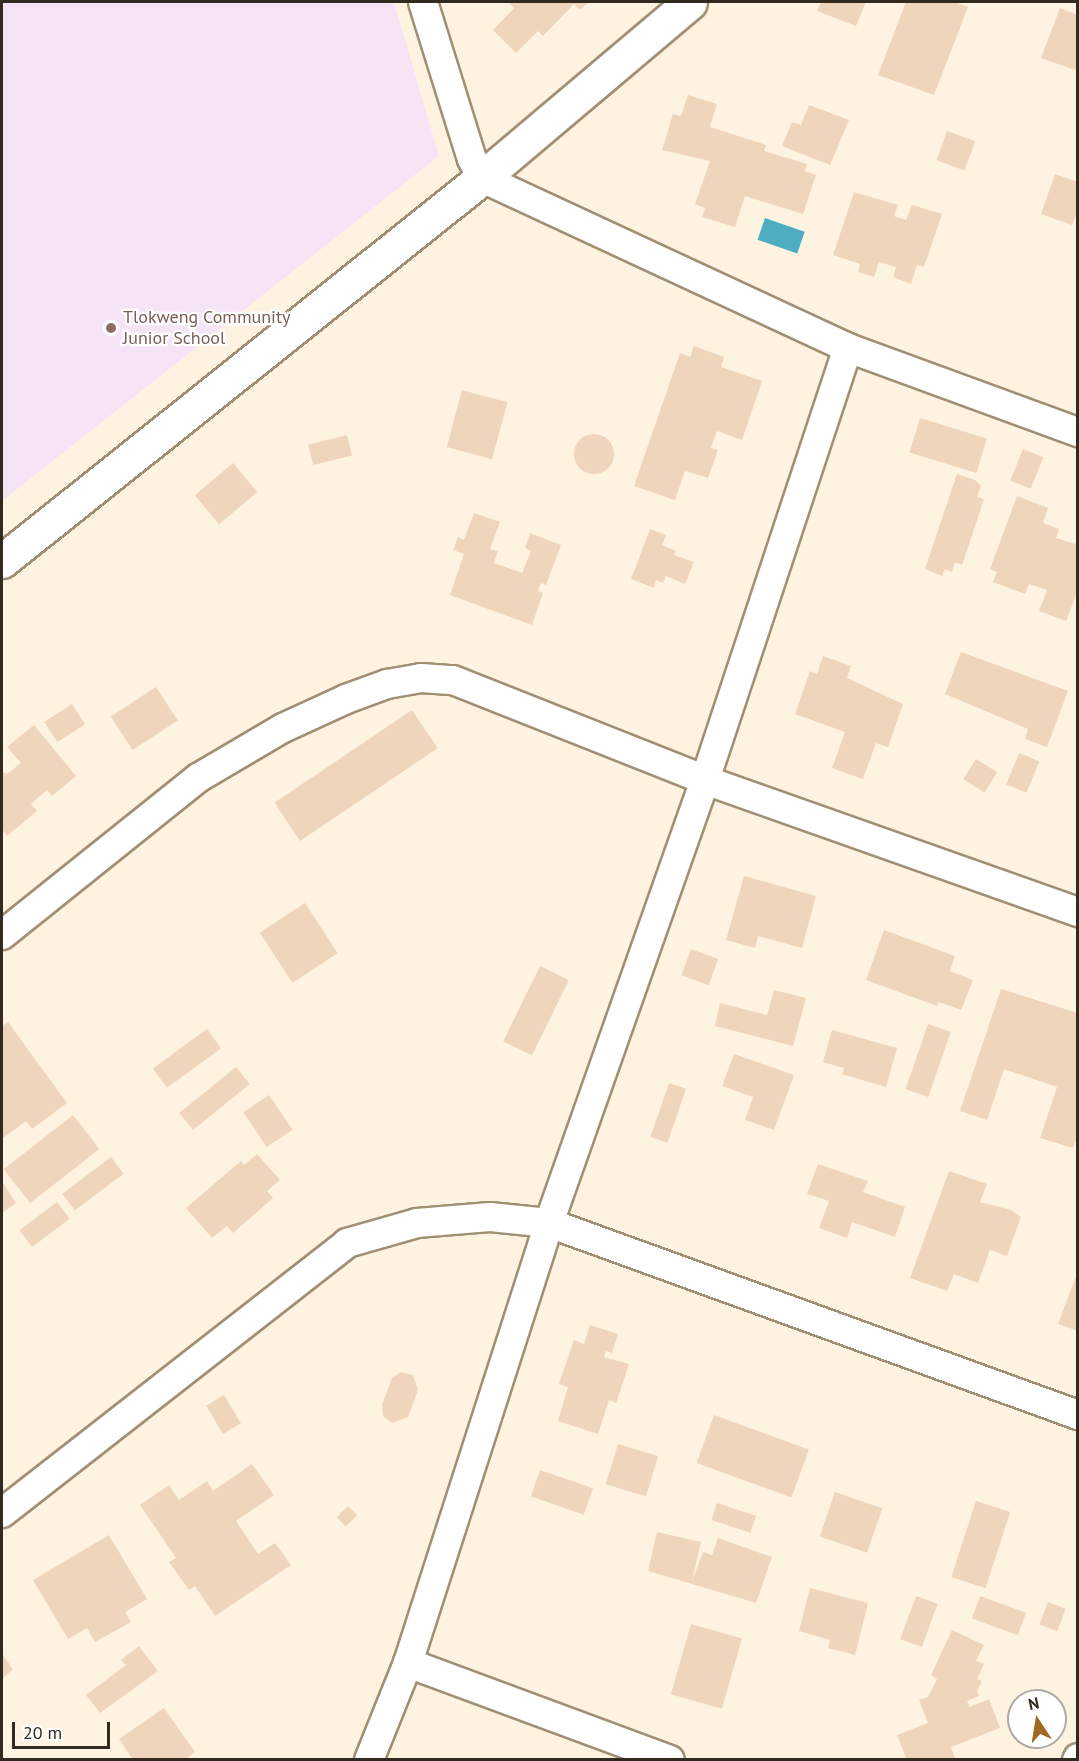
<!DOCTYPE html>
<html>
<head>
<meta charset="utf-8">
<style>
  body { margin:0 }
  #map { position:relative; width:1079px; height:1761px; overflow:hidden; background:#fef3e1; font-family:"PT Sans",sans-serif }
  div>[style] { position:absolute }
  [style*='--x'] { left:calc(var(--x)*1px); top:calc(var(--y)*1px); width:calc(var(--w)*1px); rotate:calc(var(--a)*1deg) }
  .education>* { inset:0; background:#f5e4f6 }
  .water>* { inset:0; background:#4dadc1; transform-origin:0 0 }
  .building>* { inset:0; background:#f0d5bd; transform-origin:0 0 }
  .round { border-radius:50% }
  .roads { filter:drop-shadow(2px 0 #a18f73) drop-shadow(-2px 0 #a18f73) drop-shadow(0 2px #a18f73) drop-shadow(0 -2px #a18f73) }
  .street>* { height:28px; margin:-14px; padding:0 14px; transform-origin:14px; border-radius:14px; background:#fff }
  .secondary>* { height:33px; margin:-16.5px; padding:0 16.5px; transform-origin:16.5px; border-radius:16.5px; background:#fff }
  .dots>* { width:16px; height:16px; translate:-50% -50%; box-sizing:border-box; border:3px solid #fff; border-radius:50% }
  span { translate:-50% -50%; white-space:nowrap; text-align:center; line-height:1.15; -webkit-text-stroke:4.5px #fff; paint-order:stroke }
  .education-label { font-size:18px; color:#785e54 }
  .left { translate:0 -50%; text-align:left }
  .frame { position:absolute; inset:0; border:3px solid #312a1e; pointer-events:none }
  .north { position:absolute; left:1007px; top:1689px; width:60px; height:60px; box-sizing:border-box; background:#fff; border:2px solid #adaaa5; border-radius:50%; rotate:348deg; font-size:16px; font-weight:700; line-height:24px; text-align:center; color:#312a1e }
  .north::after { content:''; display:block; margin:auto; width:21px; height:27px; background:#9f6923; clip-path:polygon(50% 0,100% 100%,50% 72%,0 100%) }
  .scale { position:absolute; left:12px; top:1722px; width:98px; height:27px; box-sizing:border-box; border:3px solid #312a1e; border-top:0; padding-left:8px; font-size:18px; line-height:21px; white-space:nowrap; color:#312a1e; -webkit-text-stroke:4px #fff; paint-order:stroke }
</style>
</head>
<body>
<div id="map">
  <div class="education">
    <div style="clip-path:polygon(2px 2px,394px 2px,439px 156px,2px 501px)"></div>
  </div>
  <div class="water">
    <div style="left:765px;top:218px;width:42px;height:23px;rotate:19deg"></div>
  </div>
  <div class="building">
    <div style="clip-path:polygon(508px 2px,589px 2px,580px 10px,574px 4px,543px 36px,538px 31px,516px 53px,493px 30px,514px 8px)"></div>
    <div style="clip-path:polygon(821px 2px,866px 2px,856px 26px,817px 11px)"></div>
    <div style="clip-path:polygon(906px 2px,954px 2px,968px 7px,934px 95px,878px 75px)"></div>
    <div style="clip-path:polygon(1060px 8px,1078px 15px,1078px 71px,1041px 58px)"></div>
    <div style="clip-path:polygon(688px 95px,717px 104px,710px 127px,766px 145px,764px 151px,807px 164px,805px 171px,816px 175px,803px 214px,745px 196px,735px 227px,702px 217px,705px 208px,695px 204px,710px 161px,662px 150px,673px 114px,681px 116px)"></div>
    <div style="clip-path:polygon(809px 105px,849px 120px,830px 165px,782px 146px,792px 122px,801px 125px)"></div>
    <div style="left:947px;top:131px;width:30px;height:31px;rotate:20deg"></div>
    <div style="clip-path:polygon(1055px 174px,1078px 182px,1078px 210px,1072px 225px,1041px 214px)"></div>
    <div style="clip-path:polygon(854px 192px,898px 205px,894px 216px,906px 220px,912px 205px,942px 214px,924px 267px,917px 265px,911px 284px,893px 277px,896px 267px,879px 262px,874px 277px,858px 272px,860px 264px,833px 255px)"></div>
    <div style="clip-path:polygon(694px 346px,724px 357px,721px 367px,762px 381px,742px 440px,717px 431px,711px 448px,718px 450px,708px 478px,685px 471px,675px 500px,634px 486px,680px 353px,690px 357px)"></div>
    <div style="left:462px;top:390px;width:47px;height:59px;rotate:15deg"></div>
    <div style="left:920px;top:418px;width:70px;height:36px;rotate:17deg"></div>
    <div class="round" style="left:574px;top:434px;width:40px;height:40px"></div>
    <div style="left:347px;top:435px;width:21px;height:40px;rotate:76deg"></div>
    <div style="left:1023px;top:449px;width:22px;height:34px;rotate:22deg"></div>
    <div style="left:233px;top:463px;width:38px;height:50px;rotate:50deg"></div>
    <div style="clip-path:polygon(957px 474px,975px 480px,981px 486px,977px 497px,984px 499px,962px 565px,955px 562px,952px 572px,945px 569px,942px 576px,925px 569px)"></div>
    <div style="clip-path:polygon(1017px 496px,1048px 508px,1043px 523px,1059px 529px,1056px 538px,1075px 544px,1078px 540px,1078px 590px,1066px 621px,1039px 611px,1047px 590px,1029px 584px,1025px 594px,993px 582px,997px 572px,990px 569px)"></div>
    <div style="clip-path:polygon(474px 513px,500px 522px,490px 549px,498px 551px,494px 563px,522px 573px,531px 551px,525px 548px,530px 533px,561px 545px,546px 585px,541px 583px,538px 591px,543px 593px,532px 625px,450px 595px,464px 554px,453px 550px,458px 537px,464px 540px)"></div>
    <div style="clip-path:polygon(650px 529px,666px 535px,662px 545px,676px 551px,674px 555px,694px 562px,685px 584px,666px 576px,663px 583px,656px 580px,654px 588px,631px 579px)"></div>
    <div style="clip-path:polygon(961px 652px,1068px 691px,1047px 747px,1025px 739px,1028px 729px,945px 694px)"></div>
    <div style="clip-path:polygon(823px 656px,851px 666px,847px 678px,903px 704px,888px 747px,876px 743px,863px 779px,832px 768px,845px 732px,795px 714px,810px 671px,817px 674px)"></div>
    <div style="left:156px;top:687px;width:40px;height:54px;rotate:57deg"></div>
    <div style="left:72px;top:704px;width:24px;height:33px;rotate:57deg"></div>
    <div style="left:412px;top:710px;width:46px;height:166px;rotate:56deg"></div>
    <div style="clip-path:polygon(34px 725px,76px 776px,52px 796px,47px 790px,31px 804px,37px 811px,7px 836px,2px 829px,2px 772px,7px 774px,21px 763px,7px 747px)"></div>
    <div style="left:1019px;top:753px;width:22px;height:34px;rotate:22deg"></div>
    <div style="left:976px;top:759px;width:25px;height:24px;rotate:32deg"></div>
    <div style="clip-path:polygon(744px 876px,816px 896px,802px 948px,758px 936px,755px 948px,726px 940px)"></div>
    <div style="left:305px;top:903px;width:60px;height:54px;rotate:57deg"></div>
    <div style="clip-path:polygon(884px 930px,955px 956px,950px 971px,973px 980px,961px 1010px,939px 1002px,937px 1006px,866px 980px)"></div>
    <div style="left:691px;top:949px;width:29px;height:28px;rotate:20deg"></div>
    <div style="left:540px;top:966px;width:32px;height:84px;rotate:26deg"></div>
    <div style="clip-path:polygon(1001px 989px,1078px 1013px,1078px 1135px,1073px 1148px,1040px 1138px,1057px 1087px,1004px 1069px,987px 1120px,960px 1111px)"></div>
    <div style="clip-path:polygon(774px 990px,806px 998px,793px 1046px,715px 1026px,720px 1003px,767px 1015px)"></div>
    <div style="clip-path:polygon(8px 1022px,67px 1103px,32px 1129px,26px 1121px,2px 1139px,2px 1026px)"></div>
    <div style="left:928px;top:1024px;width:24px;height:69px;rotate:19deg"></div>
    <div style="left:207px;top:1029px;width:24px;height:67px;rotate:54deg"></div>
    <div style="clip-path:polygon(832px 1030px,897px 1048px,886px 1087px,842px 1074px,844px 1068px,823px 1062px)"></div>
    <div style="clip-path:polygon(734px 1054px,794px 1075px,774px 1130px,745px 1120px,753px 1097px,722px 1086px)"></div>
    <div style="left:236px;top:1067px;width:22px;height:73px;rotate:51deg"></div>
    <div style="left:669px;top:1083px;width:18px;height:57px;rotate:19deg"></div>
    <div style="left:269px;top:1095px;width:42px;height:31px;rotate:56deg"></div>
    <div style="left:73px;top:1115px;width:43px;height:88px;rotate:52deg"></div>
    <div style="clip-path:polygon(257px 1154px,280px 1180px,267px 1191px,273px 1198px,233px 1233px,227px 1226px,212px 1238px,186px 1208px,241px 1161px,244px 1165px)"></div>
    <div style="left:111px;top:1157px;width:21px;height:61px;rotate:53deg"></div>
    <div style="clip-path:polygon(818px 1164px,868px 1181px,863px 1192px,905px 1207px,895px 1237px,852px 1222px,847px 1238px,819px 1228px,829px 1201px,807px 1194px)"></div>
    <div style="clip-path:polygon(949px 1171px,987px 1184px,980px 1202px,1011px 1210px,1021px 1217px,1007px 1256px,990px 1250px,978px 1283px,954px 1274px,947px 1291px,910px 1278px)"></div>
    <div style="clip-path:polygon(2px 1181px,16px 1203px,2px 1213px)"></div>
    <div style="left:57px;top:1202px;width:21px;height:47px;rotate:53deg"></div>
    <div style="clip-path:polygon(1078px 1271px,1078px 1331px,1058px 1324px)"></div>
    <div style="clip-path:polygon(590px 1325px,618px 1334px,612px 1353px,606px 1351px,604px 1357px,629px 1364px,616px 1403px,609px 1400px,598px 1434px,558px 1421px,568px 1387px,559px 1384px,574px 1340px,584px 1344px)"></div>
    <div style="clip-path:polygon(401px 1372px,413px 1375px,418px 1390px,408px 1417px,392px 1423px,383px 1416px,382px 1405px,392px 1378px)"></div>
    <div style="left:224px;top:1395px;width:33px;height:21px;rotate:59deg"></div>
    <div style="left:714px;top:1415px;width:101px;height:51px;rotate:20deg"></div>
    <div style="left:618px;top:1444px;width:42px;height:42px;rotate:17deg"></div>
    <div style="clip-path:polygon(252px 1464px,274px 1495px,236px 1521px,258px 1554px,275px 1543px,291px 1565px,215px 1616px,195px 1586px,189px 1590px,169px 1562px,176px 1558px,140px 1505px,169px 1485px,179px 1500px,207px 1481px,213px 1491px)"></div>
    <div style="left:540px;top:1470px;width:56px;height:28px;rotate:19deg"></div>
    <div style="left:835px;top:1492px;width:50px;height:47px;rotate:19deg"></div>
    <div style="left:976px;top:1501px;width:36px;height:80px;rotate:18deg"></div>
    <div style="left:717px;top:1503px;width:41px;height:18px;rotate:18deg"></div>
    <div style="left:348px;top:1506px;width:13px;height:16px;rotate:45deg"></div>
    <div style="clip-path:polygon(657px 1532px,701px 1542px,692px 1581px,703px 1552px,712px 1555px,718px 1538px,772px 1557px,756px 1603px,648px 1571px)"></div>
    <div style="clip-path:polygon(109px 1535px,147px 1599px,125px 1612px,131px 1622px,95px 1642px,87px 1628px,68px 1639px,33px 1580px)"></div>
    <div style="clip-path:polygon(810px 1588px,868px 1603px,855px 1655px,828px 1648px,830px 1640px,799px 1631px)"></div>
    <div style="left:916px;top:1596px;width:23px;height:46px;rotate:20deg"></div>
    <div style="left:980px;top:1596px;width:49px;height:24px;rotate:20deg"></div>
    <div style="left:1048px;top:1602px;width:19px;height:24px;rotate:21deg"></div>
    <div style="left:691px;top:1624px;width:53px;height:73px;rotate:16deg"></div>
    <div style="clip-path:polygon(952px 1630px,984px 1645px,976px 1661px,984px 1664px,977px 1679px,982px 1681px,977px 1691px,979px 1696px,967px 1701px,970px 1707px,989px 1699px,1000px 1728px,951px 1747px,956px 1760px,907px 1760px,897px 1735px,928px 1723px,919px 1700px,928px 1697px,937px 1679px,931px 1675px)"></div>
    <div style="clip-path:polygon(139px 1646px,158px 1671px,100px 1713px,86px 1695px,126px 1665px,121px 1660px)"></div>
    <div style="clip-path:polygon(2px 1654px,13px 1669px,2px 1679px)"></div>
    <div style="clip-path:polygon(164px 1708px,195px 1752px,185px 1760px,133px 1760px,119px 1739px)"></div>
  </div>
  <div class="roads">
    <div class="street">
      <div style="--x:423;--y:2;--w:164;--a:72.7"></div>
      <div style="--x:472;--y:159;--w:21;--a:62"></div>
      <div style="--x:482;--y:178;--w:404;--a:24.9"></div>
      <div style="--x:848;--y:348;--w:245;--a:20.1"></div>
      <div style="--x:2;--y:935;--w:251;--a:-38.7"></div>
      <div style="--x:198;--y:778;--w:99;--a:-30.5"></div>
      <div style="--x:283;--y:728;--w:69;--a:-24.7"></div>
      <div style="--x:346;--y:699;--w:44;--a:-20.1"></div>
      <div style="--x:387;--y:684;--w:35;--a:-10"></div>
      <div style="--x:421;--y:678;--w:32;--a:4"></div>
      <div style="--x:453;--y:680;--w:271;--a:21.6"></div>
      <div style="--x:705;--y:780;--w:396;--a:19.5"></div>
      <div style="--x:2;--y:1513;--w:438;--a:-38"></div>
      <div style="--x:347;--y:1243;--w:73;--a:-15.9"></div>
      <div style="--x:417;--y:1223;--w:73;--a:-4.7"></div>
      <div style="--x:490;--y:1217;--w:59;--a:5.8"></div>
      <div style="--x:549;--y:1223;--w:563;--a:19.95"></div>
      <div style="--x:408;--y:1663;--w:279;--a:20.3"></div>
      <div style="--x:369;--y:1760;--w:105;--a:-68.1"></div>
      <div style="--x:408;--y:1663;--w:462;--a:-72.2"></div>
      <div style="--x:549;--y:1223;--w:470;--a:-70.6"></div>
      <div style="--x:705;--y:780;--w:455;--a:-71.7"></div>
      <div style="--x:1077;--y:1760;--w:2;--a:-63"></div>
    </div>
    <div class="secondary">
      <div style="--x:2;--y:561;--w:614;--a:-38.59"></div>
      <div style="--x:482;--y:178;--w:272;--a:-40.2"></div>
    </div>
  </div>
  <div class="dots">
    <div style="left:111px;top:328px;background:#8d6e63"></div>
  </div>
  <div class="education-label">
    <span class="left" style="left:123px;top:328px">Tlokweng Community<br>Junior School</span>
  </div>
  <div class="frame"></div>
  <div class="north">N</div>
  <div class="scale">20 m</div>
</div>
</body>
</html>
